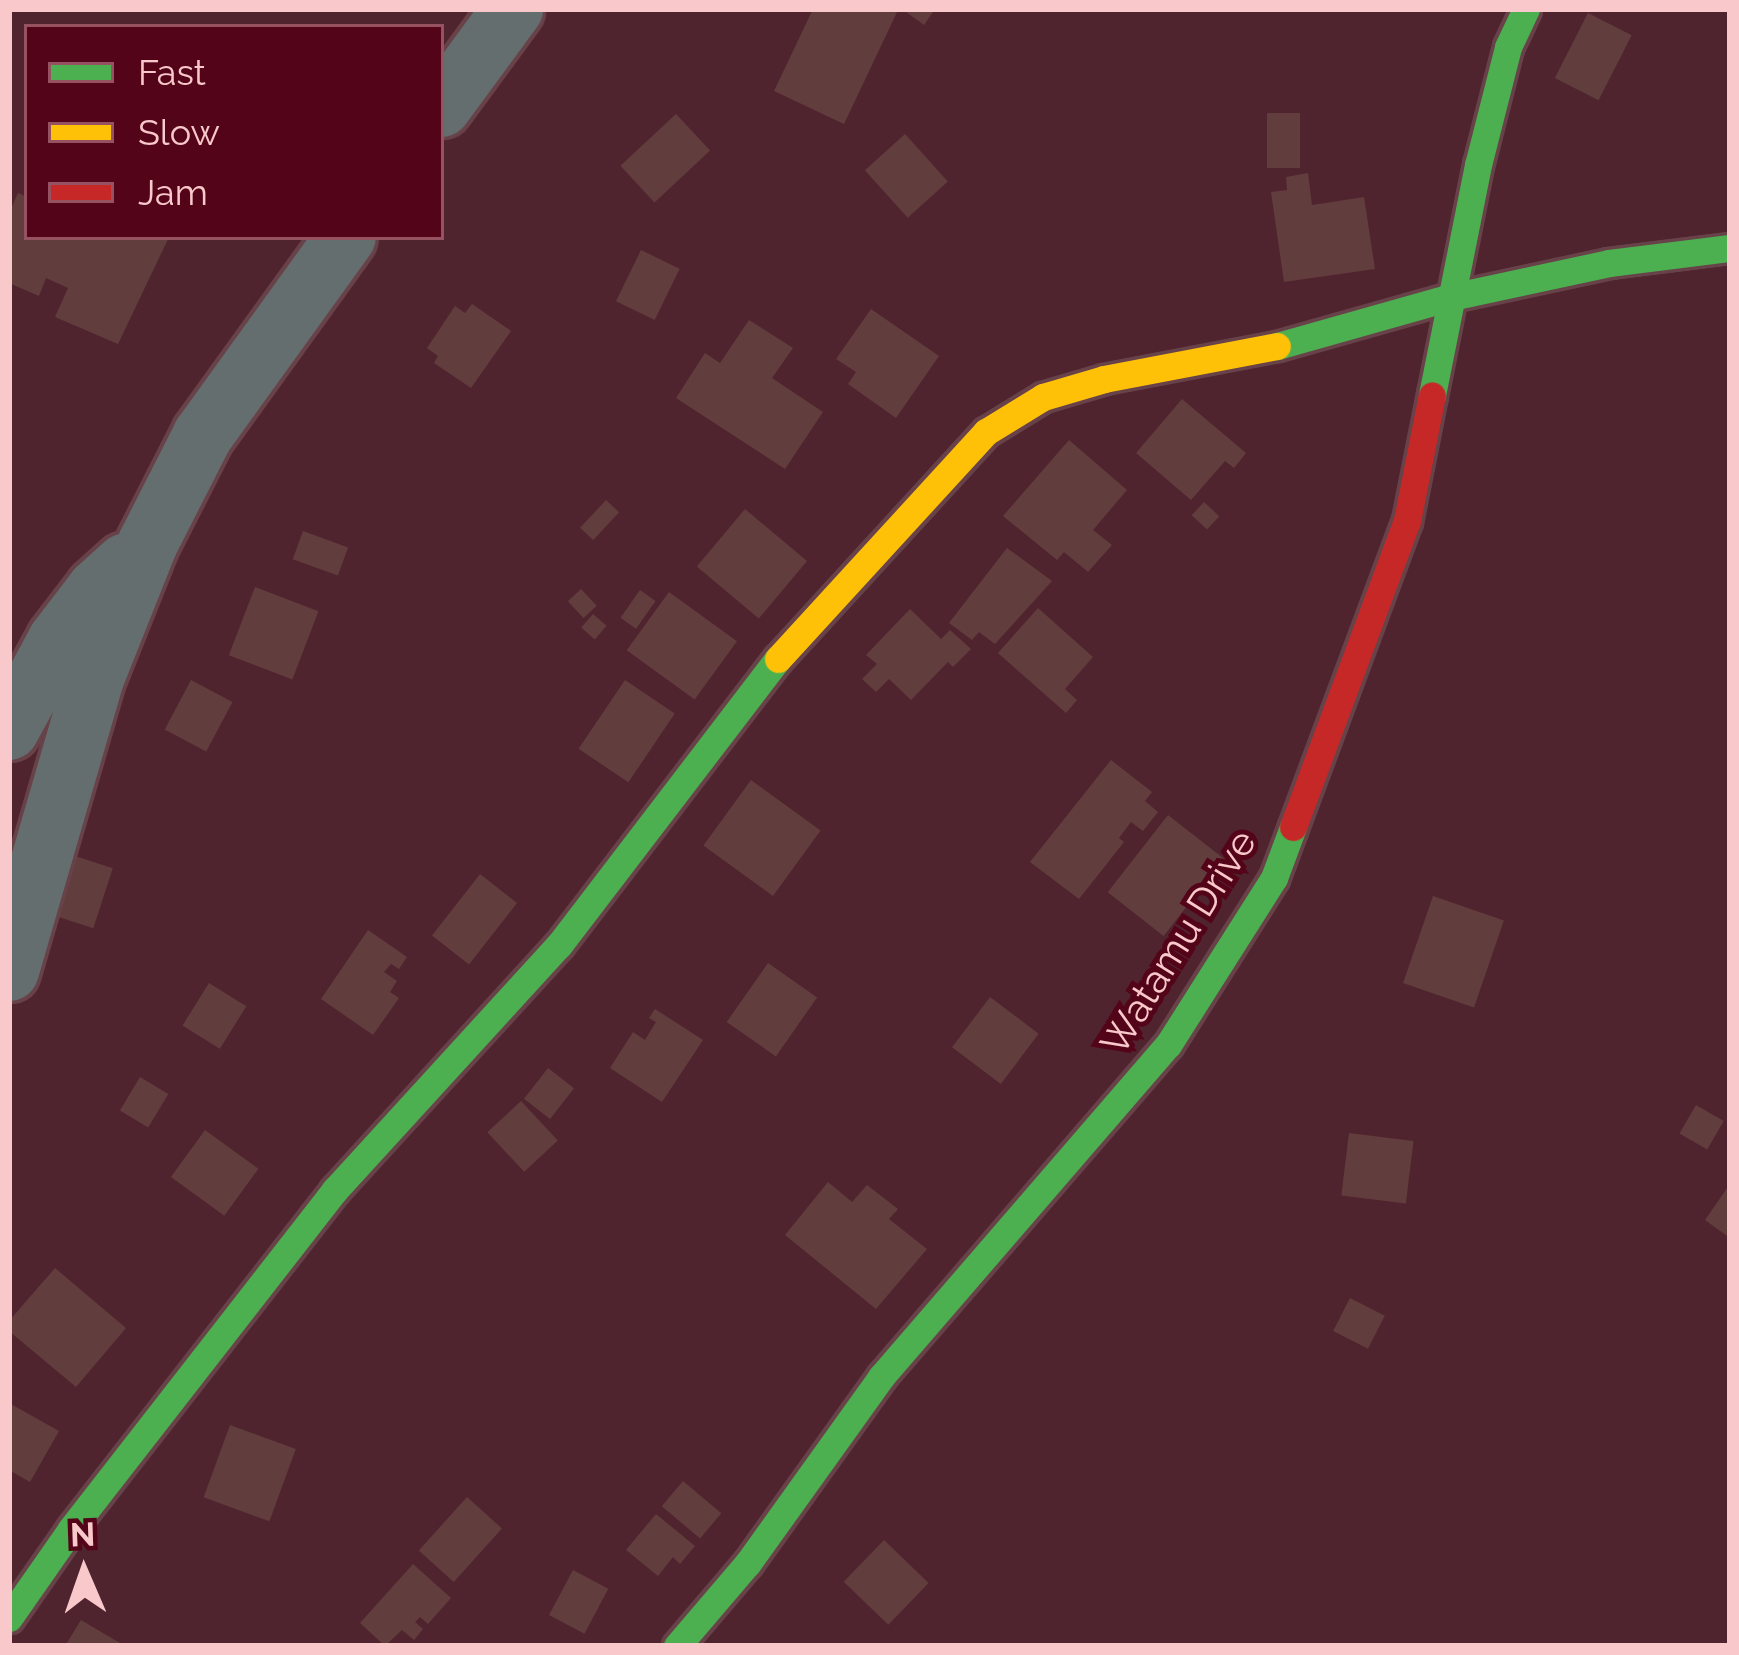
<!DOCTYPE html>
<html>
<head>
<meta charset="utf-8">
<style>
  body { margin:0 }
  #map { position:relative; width:1739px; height:1655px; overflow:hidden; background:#50242e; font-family:Raleway,sans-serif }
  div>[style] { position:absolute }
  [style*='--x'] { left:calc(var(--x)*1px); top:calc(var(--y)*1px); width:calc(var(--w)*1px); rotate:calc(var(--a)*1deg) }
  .building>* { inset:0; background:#623d3d; transform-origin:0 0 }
  .roads { filter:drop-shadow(3px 0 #684249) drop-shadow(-3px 0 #684249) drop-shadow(0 3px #684249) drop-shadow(0 -3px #684249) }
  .street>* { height:60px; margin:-30px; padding:0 30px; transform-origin:30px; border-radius:30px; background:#656e6f }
  .fast>* { height:27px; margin:-13.5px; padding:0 13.5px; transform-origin:13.5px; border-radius:13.5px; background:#4caf50 }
  .slow>* { height:27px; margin:-13.5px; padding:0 13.5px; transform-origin:13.5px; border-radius:13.5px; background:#ffc107 }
  .jam>* { height:27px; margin:-13.5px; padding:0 13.5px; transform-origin:13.5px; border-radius:13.5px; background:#c62828 }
  span { translate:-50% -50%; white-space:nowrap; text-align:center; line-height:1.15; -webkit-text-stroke:10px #540419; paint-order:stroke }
  .street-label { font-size:39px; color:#f8c8cb }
  .frame { position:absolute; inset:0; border:12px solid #f8c8cb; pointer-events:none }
  .legend { position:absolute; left:24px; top:24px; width:420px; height:216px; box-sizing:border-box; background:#540419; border:3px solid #965260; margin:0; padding:15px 21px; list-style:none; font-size:36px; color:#f8c8cb }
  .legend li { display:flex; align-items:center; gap:24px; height:60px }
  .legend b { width:60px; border:3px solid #965260 }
  .north { position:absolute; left:24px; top:1511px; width:120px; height:120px; -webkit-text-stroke:9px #540419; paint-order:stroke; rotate:358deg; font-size:33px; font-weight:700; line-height:48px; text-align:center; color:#f8c8cb }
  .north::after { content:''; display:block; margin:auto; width:42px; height:54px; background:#f8c8cb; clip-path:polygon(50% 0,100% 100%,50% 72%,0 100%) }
</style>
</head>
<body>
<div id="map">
  <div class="building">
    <div style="clip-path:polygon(813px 9px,898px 10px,844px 124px,774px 91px)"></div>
    <div style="clip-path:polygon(902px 9px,935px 9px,924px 25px)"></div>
    <div style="left:1588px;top:13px;width:49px;height:73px;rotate:27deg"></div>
    <div style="left:1267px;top:113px;width:33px;height:55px"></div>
    <div style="left:676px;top:114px;width:50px;height:76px;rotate:47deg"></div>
    <div style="left:905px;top:134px;width:64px;height:54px;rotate:48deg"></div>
    <div style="clip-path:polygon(1308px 173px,1312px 205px,1364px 197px,1375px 269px,1284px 282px,1271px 192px,1287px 190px,1286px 177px)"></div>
    <div style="clip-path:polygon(18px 193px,27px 197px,27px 237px,169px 237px,118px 344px,55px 317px,68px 288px,46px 278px,39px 296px,9px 283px,9px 213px)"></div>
    <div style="left:641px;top:250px;width:43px;height:57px;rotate:26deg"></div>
    <div style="clip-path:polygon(472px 304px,511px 331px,471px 388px,434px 363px,438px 356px,427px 348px,455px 306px,465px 313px)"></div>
    <div style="clip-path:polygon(871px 309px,939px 356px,896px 418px,848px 384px,856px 372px,836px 359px)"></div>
    <div style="clip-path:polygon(749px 320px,793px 348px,772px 378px,823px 412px,785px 469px,676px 398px,705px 353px,720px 363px)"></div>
    <div style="clip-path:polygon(1182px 399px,1246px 453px,1234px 468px,1225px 461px,1191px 500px,1136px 453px)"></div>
    <div style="clip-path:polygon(1069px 440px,1127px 490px,1093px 530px,1112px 545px,1088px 572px,1064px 552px,1057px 560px,1003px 516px)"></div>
    <div style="left:606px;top:500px;width:18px;height:38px;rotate:43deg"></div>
    <div style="left:1204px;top:502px;width:21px;height:18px;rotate:43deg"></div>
    <div style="left:745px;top:509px;width:81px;height:75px;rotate:40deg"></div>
    <div style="left:303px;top:531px;width:48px;height:30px;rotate:20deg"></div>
    <div style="clip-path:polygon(1007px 548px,1052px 581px,995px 644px,979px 632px,972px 640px,949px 623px)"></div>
    <div style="left:255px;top:587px;width:68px;height:73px;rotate:21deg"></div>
    <div style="left:581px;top:589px;width:23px;height:18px;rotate:47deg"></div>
    <div style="left:640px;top:590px;width:19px;height:34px;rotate:35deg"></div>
    <div style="left:669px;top:592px;width:84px;height:72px;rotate:36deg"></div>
    <div style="clip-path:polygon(1038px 608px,1093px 657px,1065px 689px,1077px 700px,1066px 713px,998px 653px)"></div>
    <div style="clip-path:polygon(910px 609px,941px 639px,950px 630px,971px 649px,953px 667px,948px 662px,911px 700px,889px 679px,876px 692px,862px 679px,877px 664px,866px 655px)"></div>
    <div style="left:593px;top:614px;width:18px;height:18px;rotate:41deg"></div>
    <div style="left:191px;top:680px;width:47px;height:56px;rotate:28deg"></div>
    <div style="left:625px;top:680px;width:60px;height:83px;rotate:34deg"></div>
    <div style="clip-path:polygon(1111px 760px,1152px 792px,1145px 801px,1158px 812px,1143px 831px,1131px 822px,1119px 838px,1124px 842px,1079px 899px,1030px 862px)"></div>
    <div style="left:751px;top:780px;width:86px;height:81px;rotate:36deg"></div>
    <div style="left:1168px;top:815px;width:71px;height:98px;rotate:38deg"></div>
    <div style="left:69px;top:854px;width:46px;height:63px;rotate:18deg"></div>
    <div style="left:480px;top:874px;width:47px;height:78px;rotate:38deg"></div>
    <div style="left:1433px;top:896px;width:75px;height:92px;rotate:19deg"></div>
    <div style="clip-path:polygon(368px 930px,407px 957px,399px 969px,391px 964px,384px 972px,397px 981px,390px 992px,399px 998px,373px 1035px,321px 999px)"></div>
    <div style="left:768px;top:963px;width:60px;height:72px;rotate:35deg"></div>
    <div style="left:209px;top:983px;width:44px;height:50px;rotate:32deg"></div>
    <div style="left:990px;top:997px;width:61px;height:63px;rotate:37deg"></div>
    <div style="clip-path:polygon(655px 1009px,703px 1040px,662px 1102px,610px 1068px,633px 1032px,645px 1040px,656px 1022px,649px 1018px)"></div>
    <div style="left:548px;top:1068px;width:33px;height:39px;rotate:38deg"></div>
    <div style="left:140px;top:1077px;width:33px;height:39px;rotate:31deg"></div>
    <div style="left:521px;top:1101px;width:54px;height:46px;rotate:47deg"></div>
    <div style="left:1696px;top:1105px;width:32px;height:33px;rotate:30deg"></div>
    <div style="left:205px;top:1130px;width:66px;height:58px;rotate:36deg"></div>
    <div style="left:1349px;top:1133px;width:65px;height:63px;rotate:7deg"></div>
    <div style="clip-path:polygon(828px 1182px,852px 1202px,867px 1185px,898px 1209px,889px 1219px,927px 1249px,876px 1309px,785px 1235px)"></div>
    <div style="clip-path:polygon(1730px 1184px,1730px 1238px,1705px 1220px)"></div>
    <div style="clip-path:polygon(55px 1268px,126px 1328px,76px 1387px,9px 1331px,9px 1321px)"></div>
    <div style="left:1350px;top:1298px;width:39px;height:37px;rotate:27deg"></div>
    <div style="clip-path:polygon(9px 1403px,59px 1431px,30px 1482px,9px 1470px)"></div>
    <div style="left:230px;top:1425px;width:70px;height:77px;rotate:20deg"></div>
    <div style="left:683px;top:1481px;width:50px;height:33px;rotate:40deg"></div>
    <div style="left:467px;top:1497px;width:47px;height:72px;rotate:42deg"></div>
    <div style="clip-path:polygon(656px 1514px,695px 1546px,680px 1564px,673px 1557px,658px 1576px,626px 1550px)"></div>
    <div style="left:884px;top:1540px;width:62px;height:58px;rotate:44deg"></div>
    <div style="clip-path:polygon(413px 1564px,451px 1598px,428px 1624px,420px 1617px,415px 1622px,423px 1629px,414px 1640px,402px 1630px,385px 1646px,360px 1623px)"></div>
    <div style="left:573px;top:1570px;width:40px;height:51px;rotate:28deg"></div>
    <div style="clip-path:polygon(81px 1620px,125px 1646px,65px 1646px)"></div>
  </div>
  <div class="roads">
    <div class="street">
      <div style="--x:441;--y:107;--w:122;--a:-53.7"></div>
      <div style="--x:9;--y:730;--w:102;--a:-61.4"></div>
      <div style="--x:58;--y:640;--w:64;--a:-52.6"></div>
      <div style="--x:97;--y:589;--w:38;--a:-42"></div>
      <div style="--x:9;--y:971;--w:302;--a:-73.8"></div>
      <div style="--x:93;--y:681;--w:149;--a:-68.3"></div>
      <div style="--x:148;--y:543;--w:121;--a:-63"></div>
      <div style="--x:203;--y:435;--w:244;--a:-54.2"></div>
    </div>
    <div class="fast">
      <div style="--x:1277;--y:346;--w:181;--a:-15.7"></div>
      <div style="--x:1451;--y:297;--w:162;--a:-12.1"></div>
      <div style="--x:1609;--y:263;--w:122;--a:-7.1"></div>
      <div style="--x:1432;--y:395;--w:235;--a:-78.7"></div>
      <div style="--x:1478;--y:165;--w:122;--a:-75.7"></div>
      <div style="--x:1508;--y:47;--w:42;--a:-64.7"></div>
      <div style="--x:9;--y:1618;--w:108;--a:-55.1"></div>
      <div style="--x:71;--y:1529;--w:430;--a:-52.1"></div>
      <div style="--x:335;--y:1190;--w:332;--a:-47.6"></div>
      <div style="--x:559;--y:945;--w:360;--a:-52.6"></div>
      <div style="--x:677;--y:1646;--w:109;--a:-49.5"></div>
      <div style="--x:748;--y:1563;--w:229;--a:-54.4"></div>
      <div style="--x:881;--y:1377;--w:439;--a:-49.2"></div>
      <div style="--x:1168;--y:1045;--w:198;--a:-57.6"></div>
      <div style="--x:1274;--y:878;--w:54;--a:-69.6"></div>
    </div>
    <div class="slow">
      <div style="--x:778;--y:659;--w:308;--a:-47.5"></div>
      <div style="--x:986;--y:432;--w:67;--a:-31.6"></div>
      <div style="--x:1043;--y:397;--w:64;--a:-16.4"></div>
      <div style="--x:1104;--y:379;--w:176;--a:-10.8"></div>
    </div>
    <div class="jam">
      <div style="--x:1293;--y:827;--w:327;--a:-69.6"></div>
      <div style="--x:1407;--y:521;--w:128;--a:-78.8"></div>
    </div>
  </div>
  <div class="street-label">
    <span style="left:1178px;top:942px;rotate:-58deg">Watamu Drive</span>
  </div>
  <div class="frame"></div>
  <ul class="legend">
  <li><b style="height:15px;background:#4caf50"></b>Fast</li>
  <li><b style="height:15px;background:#ffc107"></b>Slow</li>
  <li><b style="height:15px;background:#c62828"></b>Jam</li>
  </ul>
  <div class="north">N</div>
</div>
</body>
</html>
